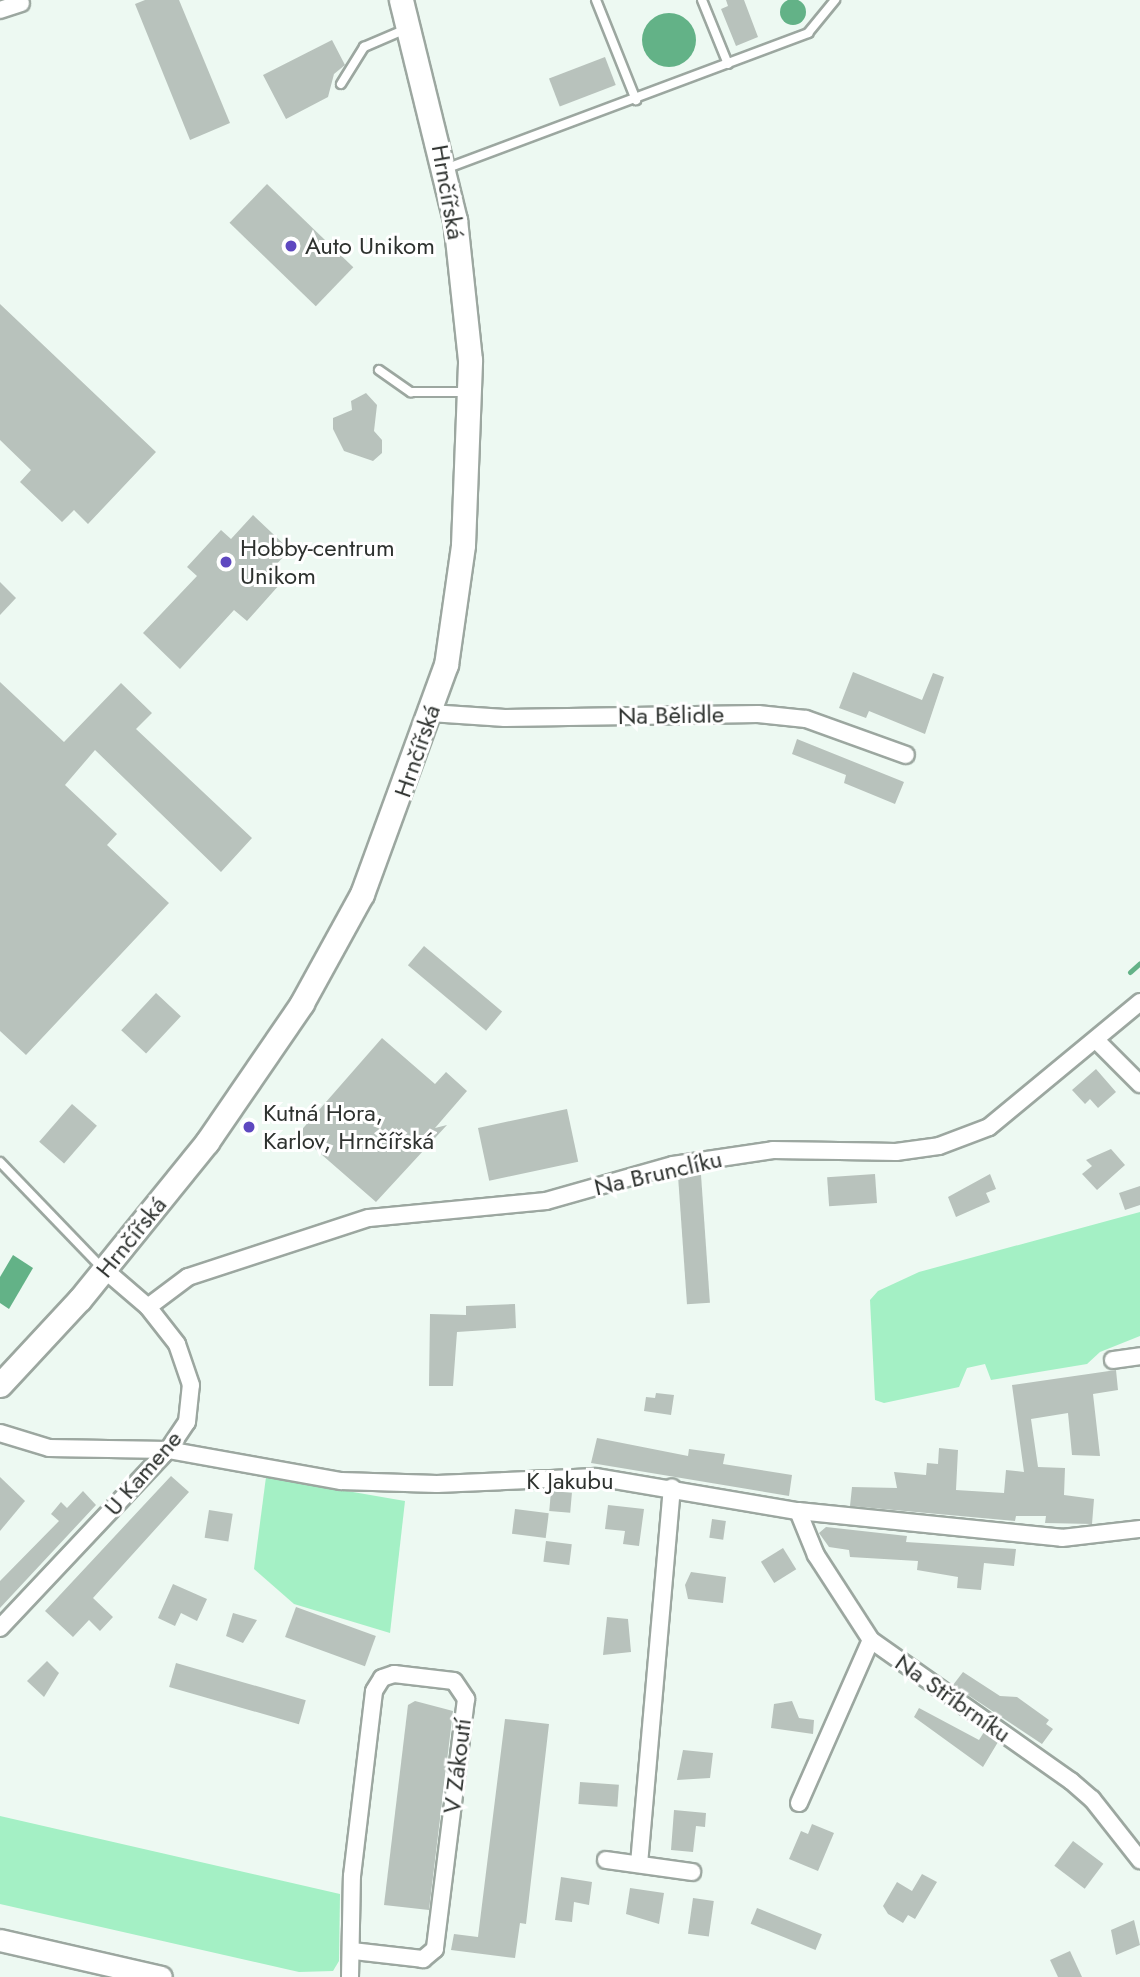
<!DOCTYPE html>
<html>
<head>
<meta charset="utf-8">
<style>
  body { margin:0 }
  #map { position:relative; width:1140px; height:1977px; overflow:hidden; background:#edf9f2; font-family:Jost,sans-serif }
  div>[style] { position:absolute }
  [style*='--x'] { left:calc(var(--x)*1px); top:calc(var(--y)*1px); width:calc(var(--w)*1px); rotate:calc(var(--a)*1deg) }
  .green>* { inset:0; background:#a4f0c5 }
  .water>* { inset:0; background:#63b287 }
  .round { border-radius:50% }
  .stream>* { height:5px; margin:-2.5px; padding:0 2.5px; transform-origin:2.5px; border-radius:2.5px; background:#63b287 }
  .building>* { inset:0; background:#b8c2bc; transform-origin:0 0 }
  .roads { filter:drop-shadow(2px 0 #9ca7a0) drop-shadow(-2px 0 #9ca7a0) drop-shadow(0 2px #9ca7a0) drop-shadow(0 -2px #9ca7a0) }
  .service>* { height:8px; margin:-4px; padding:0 4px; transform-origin:4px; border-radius:4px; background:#fff }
  .minor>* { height:16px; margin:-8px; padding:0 8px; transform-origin:8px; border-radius:8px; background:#fff }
  .tertiary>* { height:21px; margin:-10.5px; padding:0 10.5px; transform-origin:10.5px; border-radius:10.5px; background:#fff }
  .secondary>* { height:23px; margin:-11.5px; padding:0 11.5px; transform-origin:11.5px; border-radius:11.5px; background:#fff }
  .dots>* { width:19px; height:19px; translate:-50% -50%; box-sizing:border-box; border:4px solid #fff; border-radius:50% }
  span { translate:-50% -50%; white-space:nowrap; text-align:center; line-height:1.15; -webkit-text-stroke:6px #fff; paint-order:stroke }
  .street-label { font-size:24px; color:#2e322f }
  .poi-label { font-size:24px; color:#2e322f }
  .left { translate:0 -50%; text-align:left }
</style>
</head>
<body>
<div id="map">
  <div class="green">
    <div style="clip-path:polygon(1140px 1212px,1140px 1336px,1100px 1352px,1087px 1364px,991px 1380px,985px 1364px,967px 1368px,959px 1387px,884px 1403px,875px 1400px,870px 1300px,878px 1291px,919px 1272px)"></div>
    <div style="clip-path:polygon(266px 1477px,405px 1501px,390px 1633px,294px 1604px,254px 1569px)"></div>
    <div style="clip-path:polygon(0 1816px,340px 1894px,339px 1961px,333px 1971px,299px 1972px,0 1904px)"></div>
  </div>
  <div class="water">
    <div class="round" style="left:780px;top:-1px;width:26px;height:26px"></div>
    <div class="round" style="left:642px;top:13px;width:54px;height:54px"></div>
    <div style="clip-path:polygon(13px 1255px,33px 1268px,9px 1309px,0 1303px,0 1277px)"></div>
  </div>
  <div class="stream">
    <div style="--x:1130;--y:972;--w:13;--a:-42"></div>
  </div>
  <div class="building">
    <div style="clip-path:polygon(145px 0,179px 0,230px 123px,190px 140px,135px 4px)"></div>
    <div style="clip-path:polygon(726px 0,744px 0,758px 37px,736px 46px,721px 9px,728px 6px)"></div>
    <div style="clip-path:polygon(332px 40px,345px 65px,334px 74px,328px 97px,286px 119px,263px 75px)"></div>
    <div style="left:605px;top:57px;width:30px;height:60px;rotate:69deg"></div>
    <div style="left:267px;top:184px;width:120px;height:54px;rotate:44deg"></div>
    <div style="clip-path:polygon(0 304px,156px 452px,88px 524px,74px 510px,62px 522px,20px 482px,31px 470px,0 440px)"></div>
    <div style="clip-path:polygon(366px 393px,377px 405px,374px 431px,382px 440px,382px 453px,373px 461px,344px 451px,333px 429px,333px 418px,352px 410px,351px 401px)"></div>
    <div style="clip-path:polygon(253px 515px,290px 550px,268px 573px,280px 584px,247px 621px,234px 610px,180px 669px,143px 633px,197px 576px,187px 567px,221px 530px,231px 539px)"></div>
    <div style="clip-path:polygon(0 582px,16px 598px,0 615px)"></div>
    <div style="clip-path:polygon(853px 672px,922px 700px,933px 673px,944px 677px,925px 734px,869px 711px,866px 718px,839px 708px)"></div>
    <div style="clip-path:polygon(0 682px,64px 742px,121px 683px,152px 713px,136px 729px,252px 838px,221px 872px,95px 750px,65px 785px,117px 834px,107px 845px,169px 903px,26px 1055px,0 1031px)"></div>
    <div style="clip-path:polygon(797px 739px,904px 782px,895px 804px,844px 783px,846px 775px,792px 754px)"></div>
    <div style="left:424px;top:946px;width:102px;height:25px;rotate:40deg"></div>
    <div style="left:156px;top:993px;width:34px;height:51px;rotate:43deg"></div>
    <div style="clip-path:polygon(382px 1038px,435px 1084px,446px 1072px,467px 1091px,435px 1128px,447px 1125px,376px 1202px,298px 1134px)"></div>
    <div style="clip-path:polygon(1096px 1069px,1116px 1092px,1098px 1108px,1090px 1099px,1085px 1104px,1072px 1090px)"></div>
    <div style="left:72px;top:1104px;width:33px;height:50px;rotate:41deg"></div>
    <div style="left:567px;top:1109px;width:54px;height:91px;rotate:78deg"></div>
    <div style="clip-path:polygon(1111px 1149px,1125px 1165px,1097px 1190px,1082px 1174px,1092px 1166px,1086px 1160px)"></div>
    <div style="left:875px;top:1174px;width:29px;height:48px;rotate:86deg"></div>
    <div style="clip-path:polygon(990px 1174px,996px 1189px,986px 1193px,990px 1202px,956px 1217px,948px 1197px)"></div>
    <div style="left:701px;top:1175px;width:128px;height:23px;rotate:86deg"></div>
    <div style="clip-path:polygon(1140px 1186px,1140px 1205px,1125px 1210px,1119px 1193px)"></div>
    <div style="clip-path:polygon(515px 1304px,516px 1328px,457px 1332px,453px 1386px,429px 1386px,430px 1314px,466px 1315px,466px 1306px)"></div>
    <div style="clip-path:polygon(1116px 1370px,1118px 1390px,1093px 1394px,1100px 1456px,1072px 1455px,1068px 1413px,1031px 1419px,1038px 1467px,1065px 1468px,1064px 1495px,1094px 1499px,1092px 1524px,1045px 1523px,1046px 1516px,1016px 1516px,1015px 1521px,850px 1506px,852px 1487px,897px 1488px,894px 1472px,926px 1475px,927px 1463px,938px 1464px,939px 1448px,958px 1450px,956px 1490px,1004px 1493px,1006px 1470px,1024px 1472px,1012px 1385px)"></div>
    <div style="clip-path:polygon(656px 1393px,674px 1395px,671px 1415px,644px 1411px,646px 1397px,655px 1398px)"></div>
    <div style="clip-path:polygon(597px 1438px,688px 1456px,689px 1449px,725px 1454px,723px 1464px,792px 1475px,789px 1496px,591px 1463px)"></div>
    <div style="clip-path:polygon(171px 1476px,189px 1492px,93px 1598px,113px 1617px,100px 1631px,89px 1620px,73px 1637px,45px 1611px)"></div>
    <div style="clip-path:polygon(0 1477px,25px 1501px,0 1531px)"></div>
    <div style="clip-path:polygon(83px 1491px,96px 1505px,0 1608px,0 1581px,59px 1521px,51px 1514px,61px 1502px,67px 1508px)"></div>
    <div style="left:551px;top:1491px;width:21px;height:20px;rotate:5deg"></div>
    <div style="clip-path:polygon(608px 1505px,644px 1509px,639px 1546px,623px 1544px,625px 1531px,605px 1529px)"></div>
    <div style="left:515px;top:1509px;width:34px;height:25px;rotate:7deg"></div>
    <div style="left:209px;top:1510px;width:24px;height:28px;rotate:9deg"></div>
    <div style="left:712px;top:1519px;width:14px;height:19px;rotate:8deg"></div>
    <div style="clip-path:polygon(826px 1527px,907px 1536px,906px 1542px,1016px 1549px,1014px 1566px,984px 1563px,981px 1590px,957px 1588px,958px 1577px,917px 1570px,918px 1561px,850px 1557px,849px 1550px,829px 1547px,819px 1533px)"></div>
    <div style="left:546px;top:1541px;width:26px;height:21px;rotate:7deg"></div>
    <div style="left:783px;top:1548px;width:25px;height:26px;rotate:58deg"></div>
    <div style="clip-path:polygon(691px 1572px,726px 1577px,723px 1603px,688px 1599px,685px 1585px)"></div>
    <div style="clip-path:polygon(173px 1584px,207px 1599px,197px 1621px,181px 1613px,175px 1626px,158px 1618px)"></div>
    <div style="left:296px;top:1607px;width:85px;height:32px;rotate:20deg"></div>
    <div style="clip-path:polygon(233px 1613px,257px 1620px,243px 1643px,226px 1636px)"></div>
    <div style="clip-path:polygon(607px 1617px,628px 1619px,631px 1652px,603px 1655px)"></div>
    <div style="clip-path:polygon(47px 1661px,59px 1673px,44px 1697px,27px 1681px)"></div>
    <div style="left:176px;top:1663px;width:135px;height:25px;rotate:16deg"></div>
    <div style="clip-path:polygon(963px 1672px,1000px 1696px,1017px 1697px,1049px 1720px,1046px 1724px,1053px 1729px,1042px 1744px,953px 1685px)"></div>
    <div style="clip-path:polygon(415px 1701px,453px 1711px,429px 1910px,384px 1905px,408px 1705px)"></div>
    <div style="clip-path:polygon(792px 1701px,799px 1718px,814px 1720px,813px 1734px,771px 1728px,774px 1704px)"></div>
    <div style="clip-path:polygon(919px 1708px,979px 1740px,984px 1732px,998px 1742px,983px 1767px,914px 1717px)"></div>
    <div style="clip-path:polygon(505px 1719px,549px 1724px,526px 1924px,520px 1923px,515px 1958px,451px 1950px,454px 1934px,478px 1937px)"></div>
    <div style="clip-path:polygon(683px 1750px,713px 1753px,710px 1778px,677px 1780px)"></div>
    <div style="left:580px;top:1782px;width:39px;height:22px;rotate:4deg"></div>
    <div style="clip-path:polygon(674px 1810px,706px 1813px,705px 1827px,696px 1826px,693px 1852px,671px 1850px)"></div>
    <div style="clip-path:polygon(812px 1824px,834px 1833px,818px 1871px,789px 1859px,801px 1831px,808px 1834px)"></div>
    <div style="left:1073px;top:1841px;width:38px;height:31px;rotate:37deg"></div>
    <div style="clip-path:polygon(922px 1874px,937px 1882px,915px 1919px,908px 1915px,903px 1923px,888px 1914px,883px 1906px,897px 1882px,912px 1891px)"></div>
    <div style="clip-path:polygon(561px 1877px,592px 1882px,589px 1905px,574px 1902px,572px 1922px,555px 1920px)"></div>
    <div style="clip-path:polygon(630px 1888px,664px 1893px,659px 1924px,626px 1914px)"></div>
    <div style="left:693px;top:1898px;width:21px;height:36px;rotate:8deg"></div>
    <div style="left:757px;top:1908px;width:70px;height:17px;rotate:22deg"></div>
    <div style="clip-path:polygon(1134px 1920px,1140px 1945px,1116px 1955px,1111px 1930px)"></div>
    <div style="clip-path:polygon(1070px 1951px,1082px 1977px,1058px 1977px,1050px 1960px)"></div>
  </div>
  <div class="roads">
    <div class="service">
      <div style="--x:596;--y:0;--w:108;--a:68.2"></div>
      <div style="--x:702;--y:0;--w:69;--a:67.9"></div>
      <div style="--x:341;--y:84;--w:44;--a:-58.1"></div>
      <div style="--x:364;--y:47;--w:46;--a:-23.2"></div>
      <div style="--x:445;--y:169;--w:388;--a:-20.5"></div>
      <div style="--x:808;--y:33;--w:43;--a:-50.7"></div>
      <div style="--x:379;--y:370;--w:39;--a:35"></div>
      <div style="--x:411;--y:392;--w:55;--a:0"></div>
      <div style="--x:0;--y:1162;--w:147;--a:46.1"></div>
    </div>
    <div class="minor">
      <div style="--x:0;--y:10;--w:22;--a:-18"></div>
      <div style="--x:430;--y:713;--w:75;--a:3.8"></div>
      <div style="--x:505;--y:718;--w:253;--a:-0.9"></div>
      <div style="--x:758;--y:714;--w:48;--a:5.9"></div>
      <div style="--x:806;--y:719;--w:106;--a:19.8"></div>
      <div style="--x:1097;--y:1041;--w:61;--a:45"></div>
      <div style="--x:148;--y:1307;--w:50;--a:-36.9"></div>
      <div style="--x:188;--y:1277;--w:190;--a:-18.1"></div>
      <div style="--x:369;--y:1218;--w:178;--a:-5.5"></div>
      <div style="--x:546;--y:1201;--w:132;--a:-15.8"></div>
      <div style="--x:673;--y:1165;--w:101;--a:-8.5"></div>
      <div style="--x:773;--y:1150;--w:123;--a:0.9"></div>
      <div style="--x:896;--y:1152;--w:43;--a:-7.9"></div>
      <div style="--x:939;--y:1146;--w:53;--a:-20.8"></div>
      <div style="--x:989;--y:1127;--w:196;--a:-39.6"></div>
      <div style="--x:1113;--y:1360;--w:27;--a:-8"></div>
      <div style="--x:0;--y:1433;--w:51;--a:17"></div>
      <div style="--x:49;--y:1448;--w:119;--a:1"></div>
      <div style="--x:168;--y:1450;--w:176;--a:10.2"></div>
      <div style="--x:341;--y:1481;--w:96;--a:1.8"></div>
      <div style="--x:437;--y:1484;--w:159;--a:-2.5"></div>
      <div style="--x:596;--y:1477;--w:205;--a:9.6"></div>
      <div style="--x:798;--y:1511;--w:265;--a:5.8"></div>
      <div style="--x:1062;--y:1538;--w:79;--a:-6.6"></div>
      <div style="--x:798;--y:1511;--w:48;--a:67.8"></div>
      <div style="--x:816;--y:1555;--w:101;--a:57.1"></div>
      <div style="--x:871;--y:1640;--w:245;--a:35.2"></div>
      <div style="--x:1071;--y:1781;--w:28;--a:41"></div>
      <div style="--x:1092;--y:1799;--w:78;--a:51.8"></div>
      <div style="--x:0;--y:1628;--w:245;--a:-46.7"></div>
      <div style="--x:168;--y:1450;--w:34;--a:-56"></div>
      <div style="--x:187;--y:1422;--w:37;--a:-84"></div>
      <div style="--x:191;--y:1385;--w:43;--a:-108.9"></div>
      <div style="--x:177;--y:1344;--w:47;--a:-128.1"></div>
      <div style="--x:148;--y:1307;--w:57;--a:-139.3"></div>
      <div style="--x:799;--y:1803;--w:178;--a:-66.2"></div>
      <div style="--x:606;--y:1860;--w:87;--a:7.9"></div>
      <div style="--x:639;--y:1864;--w:378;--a:-85"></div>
      <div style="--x:350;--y:1977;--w:101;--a:-88.9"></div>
      <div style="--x:352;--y:1876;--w:186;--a:-83.2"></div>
      <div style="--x:374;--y:1691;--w:15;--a:-58"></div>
      <div style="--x:382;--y:1678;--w:13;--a:-18"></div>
      <div style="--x:394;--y:1674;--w:60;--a:6.7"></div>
      <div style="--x:454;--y:1681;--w:22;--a:56"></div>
      <div style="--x:466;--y:1699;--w:252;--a:97.1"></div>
      <div style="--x:435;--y:1949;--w:16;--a:140"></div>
      <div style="--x:423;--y:1959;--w:70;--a:-173.5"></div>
    </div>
    <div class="tertiary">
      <div style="--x:0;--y:1940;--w:165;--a:12.9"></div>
    </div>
    <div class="secondary">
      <div style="--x:0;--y:1385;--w:117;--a:-47.1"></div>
      <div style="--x:80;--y:1299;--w:202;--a:-51"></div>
      <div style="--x:207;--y:1142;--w:168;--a:-55.6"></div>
      <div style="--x:302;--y:1003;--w:124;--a:-61.2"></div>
      <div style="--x:362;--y:894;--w:244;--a:-69.9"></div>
      <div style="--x:446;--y:665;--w:121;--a:-81.9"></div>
      <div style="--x:463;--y:545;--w:185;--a:-87.8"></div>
      <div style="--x:470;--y:360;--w:141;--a:-96.1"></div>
      <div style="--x:455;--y:220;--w:227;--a:-103.8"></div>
    </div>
  </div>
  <div class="dots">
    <div style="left:291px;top:246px;background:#5e48c0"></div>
    <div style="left:226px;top:562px;background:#5e48c0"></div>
    <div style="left:249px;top:1127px;background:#5e48c0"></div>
  </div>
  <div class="street-label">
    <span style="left:448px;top:192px;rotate:80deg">Hrnčířská</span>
    <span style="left:671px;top:715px;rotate:-1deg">Na Bělidle</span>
    <span style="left:417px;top:751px;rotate:-71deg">Hrnčířská</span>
    <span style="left:658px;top:1173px;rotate:-13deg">Na Brunclíku</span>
    <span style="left:131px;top:1237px;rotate:-51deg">Hrnčířská</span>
    <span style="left:143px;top:1473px;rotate:-49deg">U Kamene</span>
    <span style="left:570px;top:1481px">K Jakubu</span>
    <span style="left:953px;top:1698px;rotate:35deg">Na Stříbrníku</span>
    <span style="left:457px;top:1766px;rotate:-83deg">V Zákoutí</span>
  </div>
  <div class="poi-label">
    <span class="left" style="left:305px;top:246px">Auto Unikom</span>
    <span class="left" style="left:240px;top:562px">Hobby-centrum<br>Unikom</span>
    <span class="left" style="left:263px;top:1127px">Kutná Hora,<br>Karlov, Hrnčířská</span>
  </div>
</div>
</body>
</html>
